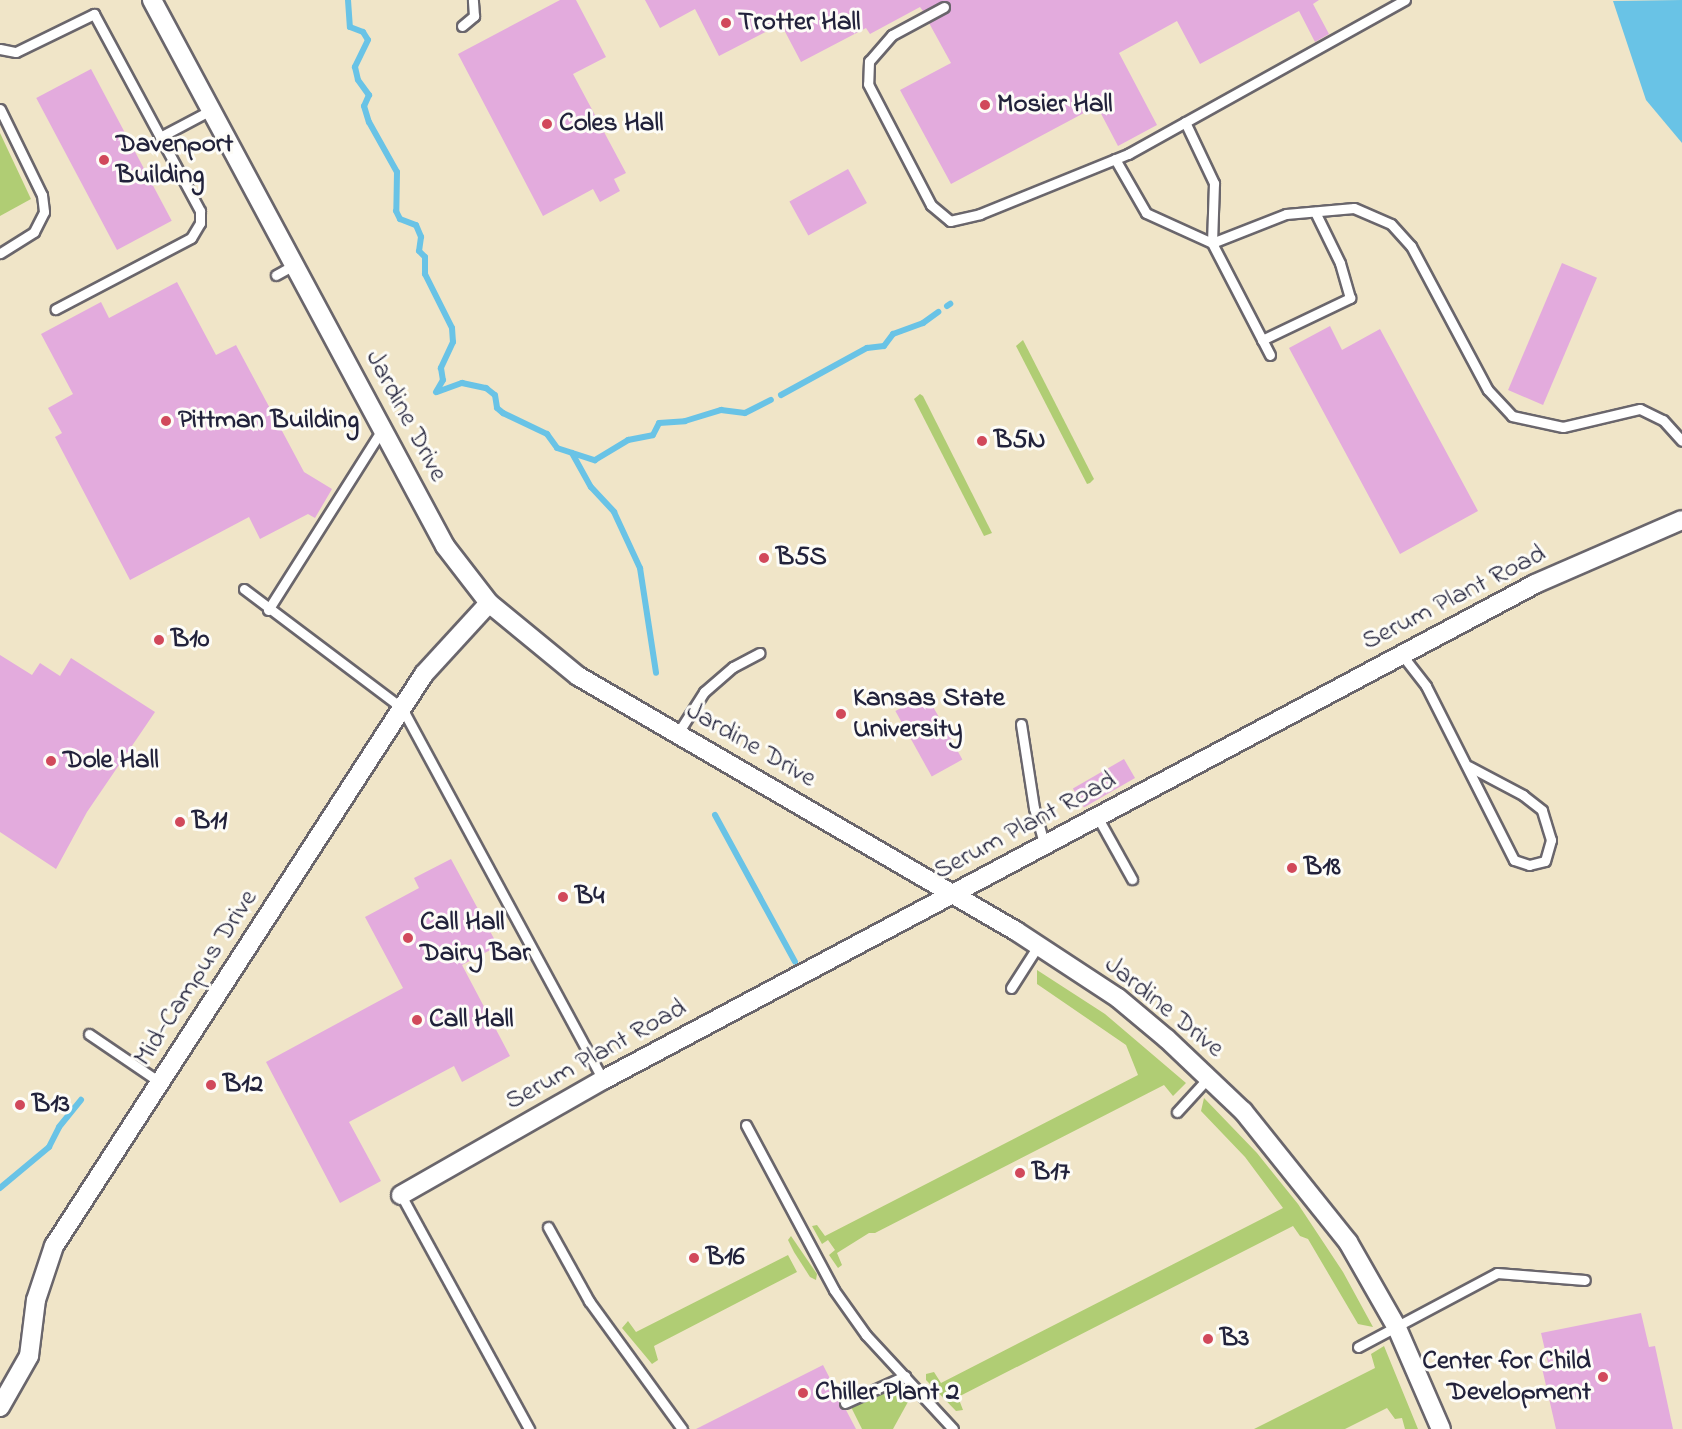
<!DOCTYPE html>
<html>
<head>
<meta charset="utf-8">
<style>
  body { margin:0 }
  #map { position:relative; width:1682px; height:1429px; overflow:hidden; background:#f0e5c8; font-family:"Indie Flower",sans-serif }
  div>[style] { position:absolute }
  [style*='--x'] { left:calc(var(--x)*1px); top:calc(var(--y)*1px); width:calc(var(--w)*1px); rotate:calc(var(--a)*1deg) }
  .green>* { inset:0; background:#b0cd74 }
  .water>* { inset:0; background:#69c3e6 }
  .stream>* { height:6px; margin:-3px; padding:0 3px; transform-origin:3px; border-radius:3px; background:#69c3e6 }
  .building>* { inset:0; background:#e3abdd; transform-origin:0 0 }
  .roads { filter:drop-shadow(2px 0 #6a666c) drop-shadow(-2px 0 #6a666c) drop-shadow(0 2px #6a666c) drop-shadow(0 -2px #6a666c) }
  .service>* { height:9px; margin:-4.5px; padding:0 4.5px; transform-origin:4.5px; border-radius:4.5px; background:#fff }
  .minor>* { height:18px; margin:-9px; padding:0 9px; transform-origin:9px; border-radius:9px; background:#fff }
  .dots>* { width:16px; height:16px; translate:-50% -50%; box-sizing:border-box; border:3px solid #fdfcf7; border-radius:50% }
  span { translate:-50% -50%; white-space:nowrap; text-align:center; line-height:1.15; -webkit-text-stroke:6px #fdfcf7; paint-order:stroke }
  .poi-label { font-size:27px; color:#22223b; font-weight:700 }
  .left { translate:0 -50%; text-align:left }
  .right { translate:-100% -50%; text-align:right }
  .street-label { font-size:27px; color:#22223b }
</style>
</head>
<body>
<div id="map">
  <div class="green">
    <div style="clip-path:polygon(0 133px,31px 199px,0 216px)"></div>
    <div style="clip-path:polygon(1023px 340px,1094px 479px,1090px 483px,1087px 484px,1016px 346px)"></div>
    <div style="clip-path:polygon(920px 394px,923px 396px,992px 533px,984px 536px,914px 399px)"></div>
    <div style="clip-path:polygon(1037px 970px,1105px 1014px,1186px 1083px,1173px 1096px,1164px 1085px,875px 1233px,869px 1233px,837px 1253px,842px 1265px,838px 1268px,829px 1255px,835px 1250px,828px 1240px,822px 1244px,812px 1226px,817px 1225px,825px 1236px,1138px 1075px,1126px 1045px,1037px 984px)"></div>
    <div style="clip-path:polygon(1204px 1098px,1257px 1153px,1298px 1204px,1343px 1272px,1373px 1327px,1358px 1324px,1308px 1239px,1300px 1236px,1293px 1226px,958px 1397px,963px 1410px,956px 1411px,926px 1380px,926px 1374px,934px 1372px,941px 1383px,1283px 1208px,1245px 1157px,1201px 1111px)"></div>
    <div style="clip-path:polygon(791px 1236px,817px 1274px,816px 1280px,810px 1277px,794px 1252px,788px 1240px)"></div>
    <div style="clip-path:polygon(788px 1255px,797px 1272px,654px 1346px,658px 1360px,652px 1364px,622px 1328px,628px 1321px,636px 1332px)"></div>
    <div style="clip-path:polygon(1384px 1346px,1418px 1429px,1405px 1429px,1402px 1418px,1395px 1419px,1387px 1408px,1345px 1429px,1254px 1429px,1375px 1368px,1371px 1354px)"></div>
    <div style="clip-path:polygon(891px 1386px,909px 1400px,893px 1429px,862px 1429px,851px 1407px)"></div>
  </div>
  <div class="water">
    <div style="clip-path:polygon(1682px 0,1682px 143px,1646px 100px,1613px 1px)"></div>
  </div>
  <div class="stream">
    <div style="--x:348;--y:0;--w:27;--a:86"></div>
    <div style="--x:350;--y:27;--w:14;--a:21"></div>
    <div style="--x:363;--y:32;--w:9;--a:58"></div>
    <div style="--x:368;--y:40;--w:30;--a:116"></div>
    <div style="--x:355;--y:67;--w:13;--a:77"></div>
    <div style="--x:358;--y:80;--w:19;--a:54"></div>
    <div style="--x:369;--y:95;--w:12;--a:114"></div>
    <div style="--x:364;--y:106;--w:17;--a:73"></div>
    <div style="--x:369;--y:122;--w:57;--a:60.8"></div>
    <div style="--x:397;--y:172;--w:39;--a:91"></div>
    <div style="--x:396;--y:211;--w:9;--a:63"></div>
    <div style="--x:400;--y:219;--w:17;--a:21"></div>
    <div style="--x:416;--y:225;--w:13;--a:67"></div>
    <div style="--x:421;--y:237;--w:14;--a:98"></div>
    <div style="--x:419;--y:251;--w:8;--a:45"></div>
    <div style="--x:425;--y:257;--w:17;--a:90"></div>
    <div style="--x:425;--y:274;--w:60;--a:63.4"></div>
    <div style="--x:452;--y:328;--w:14;--a:86"></div>
    <div style="--x:453;--y:342;--w:29;--a:115"></div>
    <div style="--x:441;--y:368;--w:12;--a:81"></div>
    <div style="--x:443;--y:380;--w:14;--a:120"></div>
    <div style="--x:947;--y:306;--w:4;--a:-34"></div>
    <div style="--x:437;--y:392;--w:27;--a:-20"></div>
    <div style="--x:462;--y:383;--w:25;--a:12"></div>
    <div style="--x:486;--y:388;--w:11;--a:38"></div>
    <div style="--x:495;--y:395;--w:13;--a:81"></div>
    <div style="--x:497;--y:408;--w:8;--a:40"></div>
    <div style="--x:503;--y:413;--w:49;--a:25.5"></div>
    <div style="--x:547;--y:434;--w:17;--a:54"></div>
    <div style="--x:557;--y:448;--w:40;--a:18"></div>
    <div style="--x:595;--y:460;--w:39;--a:-31"></div>
    <div style="--x:628;--y:440;--w:25;--a:-11"></div>
    <div style="--x:653;--y:435;--w:13;--a:-63"></div>
    <div style="--x:659;--y:423;--w:26;--a:-4"></div>
    <div style="--x:685;--y:421;--w:38;--a:-17"></div>
    <div style="--x:721;--y:410;--w:24;--a:7"></div>
    <div style="--x:745;--y:413;--w:29;--a:-27"></div>
    <div style="--x:781;--y:395;--w:98;--a:-28.7"></div>
    <div style="--x:867;--y:348;--w:17;--a:-7"></div>
    <div style="--x:884;--y:346;--w:15;--a:-53"></div>
    <div style="--x:893;--y:334;--w:32;--a:-20"></div>
    <div style="--x:923;--y:323;--w:19;--a:-36"></div>
    <div style="--x:572;--y:453;--w:39;--a:61"></div>
    <div style="--x:591;--y:487;--w:34;--a:47"></div>
    <div style="--x:614;--y:512;--w:62;--a:65.1"></div>
    <div style="--x:640;--y:568;--w:106;--a:81.3"></div>
    <div style="--x:715;--y:815;--w:167;--a:61.4"></div>
    <div style="--x:0;--y:1188;--w:64;--a:-39.9"></div>
    <div style="--x:49;--y:1147;--w:22;--a:-63"></div>
    <div style="--x:59;--y:1127;--w:35;--a:-51"></div>
  </div>
  <div class="building">
    <div style="clip-path:polygon(560px 0,576px 0,606px 57px,573px 74px,626px 173px,614px 179px,620px 191px,600px 202px,593px 189px,543px 216px,458px 54px)"></div>
    <div style="clip-path:polygon(645px 0,1319px 0,1313px 4px,1329px 34px,1315px 42px,1299px 11px,1200px 64px,1177px 21px,1119px 53px,1157px 125px,1118px 146px,1097px 106px,951px 184px,900px 90px,951px 63px,929px 23px,949px 11px,947px 1px,923px 11px,920px 7px,870px 34px,866px 28px,801px 62px,781px 24px,719px 56px,695px 9px,660px 28px)"></div>
    <div style="left:91px;top:69px;width:172px;height:62px;rotate:62deg"></div>
    <div style="left:848px;top:169px;width:39px;height:67px;rotate:61deg"></div>
    <div style="left:1562px;top:263px;width:38px;height:138px;rotate:23deg"></div>
    <div style="clip-path:polygon(177px 282px,216px 355px,236px 345px,304px 472px,332px 489px,315px 518px,308px 514px,260px 539px,249px 517px,130px 580px,55px 437px,62px 433px,48px 408px,73px 394px,41px 334px,101px 302px,109px 318px)"></div>
    <div style="clip-path:polygon(1330px 326px,1342px 350px,1380px 329px,1478px 511px,1400px 554px,1289px 348px)"></div>
    <div style="clip-path:polygon(0 655px,32px 675px,40px 663px,60px 676px,71px 658px,155px 712px,87px 812px,56px 869px,0 832px)"></div>
    <div style="left:926px;top:694px;width:75px;height:35px;rotate:61deg"></div>
    <div style="left:1124px;top:759px;width:22px;height:59px;rotate:60deg"></div>
    <div style="clip-path:polygon(451px 859px,498px 946px,462px 965px,510px 1056px,462px 1082px,454px 1066px,349px 1122px,381px 1181px,340px 1203px,266px 1062px,403px 988px,365px 917px,419px 888px,414px 878px)"></div>
    <div style="clip-path:polygon(1641px 1313px,1649px 1347px,1655px 1346px,1673px 1429px,1556px 1429px,1542px 1368px,1549px 1367px,1541px 1333px)"></div>
    <div style="clip-path:polygon(823px 1365px,840px 1398px,839px 1406px,846px 1410px,856px 1429px,696px 1429px)"></div>
  </div>
  <div class="roads">
    <div class="service">
      <div style="--x:944;--y:7;--w:59;--a:151.7"></div>
      <div style="--x:892;--y:35;--w:35;--a:131"></div>
      <div style="--x:869;--y:61;--w:23;--a:92"></div>
      <div style="--x:868;--y:84;--w:136;--a:62.5"></div>
      <div style="--x:931;--y:205;--w:25;--a:40"></div>
      <div style="--x:950;--y:221;--w:31;--a:-13"></div>
      <div style="--x:980;--y:214;--w:160;--a:-22.1"></div>
      <div style="--x:1128;--y:154;--w:317;--a:-29.1"></div>
      <div style="--x:462;--y:26;--w:16;--a:-40"></div>
      <div style="--x:474;--y:16;--w:16;--a:-94"></div>
      <div style="--x:0;--y:49;--w:16;--a:11"></div>
      <div style="--x:16;--y:52;--w:87;--a:-26"></div>
      <div style="--x:94;--y:14;--w:224;--a:61.7"></div>
      <div style="--x:200;--y:211;--w:12;--a:90"></div>
      <div style="--x:200;--y:223;--w:17;--a:121"></div>
      <div style="--x:191;--y:238;--w:153;--a:152.3"></div>
      <div style="--x:0;--y:109;--w:96;--a:64"></div>
      <div style="--x:42;--y:195;--w:17;--a:83"></div>
      <div style="--x:44;--y:212;--w:22;--a:117"></div>
      <div style="--x:34;--y:232;--w:40;--a:148"></div>
      <div style="--x:1185;--y:122;--w:68;--a:64.6"></div>
      <div style="--x:1214;--y:183;--w:60;--a:91.9"></div>
      <div style="--x:1212;--y:243;--w:126;--a:62.6"></div>
      <div style="--x:160;--y:137;--w:58;--a:-27.9"></div>
      <div style="--x:1115;--y:159;--w:62;--a:60.1"></div>
      <div style="--x:1146;--y:213;--w:72;--a:24.4"></div>
      <div style="--x:1212;--y:243;--w:79;--a:-21.4"></div>
      <div style="--x:1286;--y:214;--w:68;--a:-5"></div>
      <div style="--x:1354;--y:208;--w:40;--a:23.4"></div>
      <div style="--x:1391;--y:224;--w:30;--a:48"></div>
      <div style="--x:1411;--y:246;--w:163;--a:61.9"></div>
      <div style="--x:1488;--y:390;--w:35;--a:47"></div>
      <div style="--x:1512;--y:416;--w:52;--a:12.2"></div>
      <div style="--x:1563;--y:427;--w:79;--a:-13.2"></div>
      <div style="--x:1640;--y:409;--w:25;--a:26"></div>
      <div style="--x:1663;--y:420;--w:28;--a:48"></div>
      <div style="--x:276;--y:275;--w:21;--a:-29"></div>
      <div style="--x:1262;--y:340;--w:98;--a:-25.5"></div>
      <div style="--x:1350;--y:298;--w:36;--a:-106"></div>
      <div style="--x:1340;--y:263;--w:57;--a:-116.1"></div>
      <div style="--x:244;--y:589;--w:198;--a:37"></div>
      <div style="--x:402;--y:708;--w:423;--a:61.6"></div>
      <div style="--x:268;--y:610;--w:213;--a:-57.7"></div>
      <div style="--x:1402;--y:655;--w:39;--a:52"></div>
      <div style="--x:1426;--y:686;--w:195;--a:63.2"></div>
      <div style="--x:1514;--y:860;--w:16;--a:18"></div>
      <div style="--x:1529;--y:865;--w:16;--a:-14"></div>
      <div style="--x:1545;--y:861;--w:22;--a:-74"></div>
      <div style="--x:1551;--y:840;--w:31;--a:-107"></div>
      <div style="--x:1542;--y:810;--w:24;--a:-142"></div>
      <div style="--x:1523;--y:795;--w:62;--a:-152.2"></div>
      <div style="--x:1021;--y:724;--w:85;--a:81.2"></div>
      <div style="--x:1034;--y:808;--w:40;--a:74"></div>
      <div style="--x:678;--y:733;--w:49;--a:-57.6"></div>
      <div style="--x:704;--y:692;--w:38;--a:-41"></div>
      <div style="--x:733;--y:667;--w:30;--a:-28"></div>
      <div style="--x:1098;--y:818;--w:70;--a:60.9"></div>
      <div style="--x:1011;--y:988;--w:50;--a:-57.3"></div>
      <div style="--x:89;--y:1034;--w:87;--a:34.2"></div>
      <div style="--x:1177;--y:1112;--w:47;--a:-47.6"></div>
      <div style="--x:746;--y:1125;--w:187;--a:61.9"></div>
      <div style="--x:834;--y:1290;--w:55;--a:54.6"></div>
      <div style="--x:866;--y:1335;--w:128;--a:47.2"></div>
      <div style="--x:401;--y:1195;--w:267;--a:61.3"></div>
      <div style="--x:548;--y:1227;--w:85;--a:61"></div>
      <div style="--x:589;--y:1301;--w:158;--a:54"></div>
      <div style="--x:1358;--y:1347;--w:157;--a:-28"></div>
      <div style="--x:1497;--y:1273;--w:88;--a:4.5"></div>
      <div style="--x:845;--y:1403;--w:66;--a:-24.2"></div>
    </div>
    <div class="minor">
      <div style="--x:152;--y:0;--w:620;--a:61.78"></div>
      <div style="--x:445;--y:546;--w:72;--a:52.3"></div>
      <div style="--x:489;--y:603;--w:115;--a:39.4"></div>
      <div style="--x:578;--y:676;--w:507;--a:30.21"></div>
      <div style="--x:1016;--y:931;--w:122;--a:33.3"></div>
      <div style="--x:1118;--y:998;--w:64;--a:39.9"></div>
      <div style="--x:1167;--y:1039;--w:105;--a:43.5"></div>
      <div style="--x:1243;--y:1111;--w:168;--a:51.3"></div>
      <div style="--x:1348;--y:1242;--w:99;--a:60.3"></div>
      <div style="--x:1397;--y:1328;--w:110;--a:66.5"></div>
      <div style="--x:401;--y:1195;--w:232;--a:-29.7"></div>
      <div style="--x:603;--y:1080;--w:1056;--a:-28.02"></div>
      <div style="--x:1535;--y:584;--w:160;--a:-23.5"></div>
      <div style="--x:0;--y:1407;--w:59;--a:-60.4"></div>
      <div style="--x:29;--y:1356;--w:56;--a:-82.9"></div>
      <div style="--x:36;--y:1300;--w:57;--a:-71.6"></div>
      <div style="--x:54;--y:1246;--w:681;--a:-57.1"></div>
      <div style="--x:424;--y:674;--w:96;--a:-47.5"></div>
    </div>
  </div>
  <div class="dots">
    <div style="left:726px;top:23px;background:#d1495b"></div>
    <div style="left:985px;top:105px;background:#d1495b"></div>
    <div style="left:547px;top:124px;background:#d1495b"></div>
    <div style="left:104px;top:160px;background:#d1495b"></div>
    <div style="left:166px;top:421px;background:#d1495b"></div>
    <div style="left:982px;top:441px;background:#d1495b"></div>
    <div style="left:764px;top:558px;background:#d1495b"></div>
    <div style="left:159px;top:640px;background:#d1495b"></div>
    <div style="left:841px;top:714px;background:#d1495b"></div>
    <div style="left:51px;top:761px;background:#d1495b"></div>
    <div style="left:180px;top:822px;background:#d1495b"></div>
    <div style="left:1292px;top:868px;background:#d1495b"></div>
    <div style="left:563px;top:897px;background:#d1495b"></div>
    <div style="left:408px;top:938px;background:#d1495b"></div>
    <div style="left:417px;top:1020px;background:#d1495b"></div>
    <div style="left:211px;top:1085px;background:#d1495b"></div>
    <div style="left:20px;top:1105px;background:#d1495b"></div>
    <div style="left:1020px;top:1173px;background:#d1495b"></div>
    <div style="left:694px;top:1258px;background:#d1495b"></div>
    <div style="left:1208px;top:1339px;background:#d1495b"></div>
    <div style="left:1603px;top:1377px;background:#d1495b"></div>
    <div style="left:803px;top:1393px;background:#d1495b"></div>
  </div>
  <div class="poi-label">
    <span class="left" style="left:738px;top:23px">Trotter Hall</span>
    <span class="left" style="left:997px;top:105px">Mosier Hall</span>
    <span class="left" style="left:559px;top:124px">Coles Hall</span>
    <span class="left" style="left:116px;top:160px">Davenport<br>Building</span>
    <span class="left" style="left:178px;top:421px">Pittman Building</span>
    <span class="left" style="left:994px;top:441px">B5N</span>
    <span class="left" style="left:776px;top:558px">B5S</span>
    <span class="left" style="left:171px;top:640px">B10</span>
    <span class="left" style="left:853px;top:714px">Kansas State<br>University</span>
    <span class="left" style="left:63px;top:761px">Dole Hall</span>
    <span class="left" style="left:192px;top:822px">B11</span>
    <span class="left" style="left:1304px;top:868px">B18</span>
    <span class="left" style="left:575px;top:897px">B4</span>
    <span class="left" style="left:420px;top:938px">Call Hall<br>Dairy Bar</span>
    <span class="left" style="left:429px;top:1020px">Call Hall</span>
    <span class="left" style="left:223px;top:1085px">B12</span>
    <span class="left" style="left:32px;top:1105px">B13</span>
    <span class="left" style="left:1032px;top:1173px">B17</span>
    <span class="left" style="left:706px;top:1258px">B16</span>
    <span class="left" style="left:1220px;top:1339px">B3</span>
    <span class="right" style="left:1591px;top:1377px">Center for Child<br>Development</span>
    <span class="left" style="left:815px;top:1393px">Chiller Plant 2</span>
  </div>
  <div class="street-label">
    <span style="left:406px;top:416px;rotate:62deg">Jardine Drive</span>
    <span style="left:1454px;top:598px;rotate:-27deg">Serum Plant Road</span>
    <span style="left:751px;top:745px;rotate:30deg">Jardine Drive</span>
    <span style="left:1025px;top:826px;rotate:-28deg">Serum Plant Road</span>
    <span style="left:196px;top:978px;rotate:-57deg">Mid-Campus Drive</span>
    <span style="left:1164px;top:1007px;rotate:39deg">Jardine Drive</span>
    <span style="left:596px;top:1055px;rotate:-29deg">Serum Plant Road</span>
  </div>
</div>
</body>
</html>
